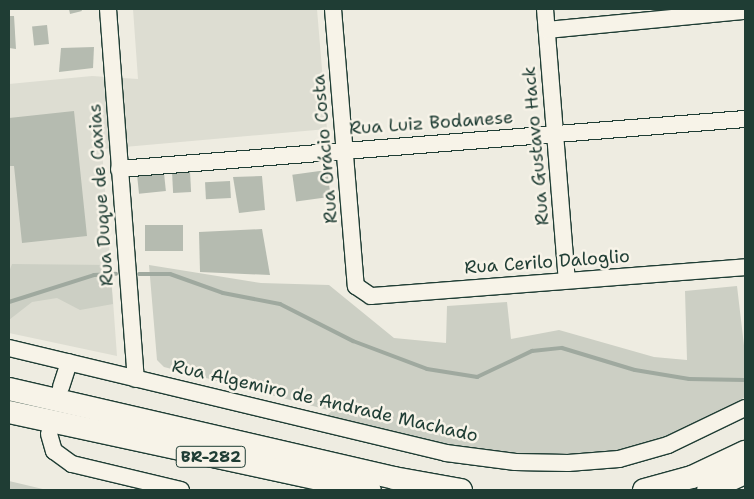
<!DOCTYPE html>
<html>
<head>
<meta charset="utf-8">
<style>
  body { margin:0 }
  #map { position:relative; width:754px; height:499px; overflow:hidden; background:#eeece1; font-family:"Shantell Sans",sans-serif }
  div>[style] { position:absolute }
  [style*='--x'] { left:calc(var(--x)*1px); top:calc(var(--y)*1px); width:calc(var(--w)*1px); rotate:calc(var(--a)*1deg) }
  .built>* { inset:0; background:#ddddd2 }
  .green>* { inset:0; background:#cccfc4 }
  .stream>* { height:4px; margin:-2px; padding:0 2px; transform-origin:2px; border-radius:2px; background:#9fa99f }
  .building>* { inset:0; background:#b5bbb0; transform-origin:0 0 }
  .roads { filter:drop-shadow(1px 0 #1f3d34) drop-shadow(-1px 0 #1f3d34) drop-shadow(0 1px #1f3d34) drop-shadow(0 -1px #1f3d34) }
  .minor>* { height:16px; margin:-8px; padding:0 8px; transform-origin:8px; border-radius:8px; background:#f7f3e8 }
  .highway>* { height:22px; margin:-11px; padding:0 11px; transform-origin:11px; border-radius:11px; background:#f7f3e8 }
  span { translate:-50% -50%; white-space:nowrap; text-align:center; line-height:1.15; -webkit-text-stroke:5px #f7f3e8; paint-order:stroke }
  .shield-label span { padding:1px 4px; background:#f7f3e8; border:1px solid; border-radius:4px; -webkit-text-stroke-width:0 }
  .shield-label { font-size:16px; color:#1f3d34; font-weight:700 }
  .street-label { font-size:18px; color:#1f3d34 }
  .frame { position:absolute; inset:0; border:10px solid #1f3d34; pointer-events:none }
</style>
</head>
<body>
<div id="map">
  <div class="built">
    <div style="clip-path:polygon(133px 9px,317px 9px,327px 129px,102px 149px,117px 356px,9px 333px,9px 84px,92px 76px,138px 79px)"></div>
  </div>
  <div class="green">
    <div style="clip-path:polygon(12px 264px,110px 265px,113px 304px,80px 310px,57px 298px,32px 302px,9px 320px,9px 272px)"></div>
    <div style="clip-path:polygon(149px 265px,261px 283px,329px 285px,394px 338px,446px 343px,447px 306px,507px 302px,511px 339px,559px 330px,654px 357px,687px 360px,685px 291px,737px 286px,745px 354px,745px 397px,692px 429px,618px 456px,514px 460px,320px 421px,332px 411px,164px 367px,157px 360px)"></div>
    <div style="clip-path:polygon(9px 481px,47px 490px,9px 490px)"></div>
  </div>
  <div class="stream">
    <div style="--x:139;--y:274;--w:31;--a:0"></div>
    <div style="--x:170;--y:274;--w:56;--a:19.7"></div>
    <div style="--x:223;--y:293;--w:58;--a:10.9"></div>
    <div style="--x:280;--y:304;--w:82;--a:26.9"></div>
    <div style="--x:353;--y:341;--w:79;--a:20.7"></div>
    <div style="--x:427;--y:369;--w:51;--a:9.1"></div>
    <div style="--x:477;--y:377;--w:61;--a:-25.3"></div>
    <div style="--x:532;--y:351;--w:30;--a:-6"></div>
    <div style="--x:562;--y:348;--w:76;--a:16.8"></div>
    <div style="--x:635;--y:370;--w:55;--a:9.5"></div>
    <div style="--x:689;--y:379;--w:56;--a:1"></div>
    <div style="--x:9;--y:302;--w:89;--a:-17.6"></div>
    <div style="--x:94;--y:275;--w:22;--a:-3"></div>
  </div>
  <div class="building">
    <div style="clip-path:polygon(69px 9px,81px 9px,82px 11px,70px 14px)"></div>
    <div style="clip-path:polygon(9px 16px,14px 16px,16px 49px,9px 48px)"></div>
    <div style="left:47px;top:25px;width:19px;height:15px;rotate:84deg"></div>
    <div style="clip-path:polygon(94px 47px,93px 68px,59px 72px,61px 48px)"></div>
    <div style="clip-path:polygon(74px 111px,87px 236px,22px 243px,14px 166px,9px 166px,9px 118px)"></div>
    <div style="left:327px;top:170px;width:27px;height:35px;rotate:82deg"></div>
    <div style="left:190px;top:171px;width:21px;height:18px;rotate:87deg"></div>
    <div style="left:164px;top:173px;width:18px;height:27px;rotate:84deg"></div>
    <div style="clip-path:polygon(262px 176px,265px 210px,239px 213px,233px 177px)"></div>
    <div style="left:230px;top:181px;width:17px;height:25px;rotate:87deg"></div>
    <div style="left:183px;top:225px;width:26px;height:38px;rotate:90deg"></div>
    <div style="clip-path:polygon(262px 229px,270px 275px,200px 272px,199px 232px)"></div>
  </div>
  <div class="roads">
    <div class="minor">
      <div style="--x:108;--y:9;--w:371;--a:85.7"></div>
      <div style="--x:333;--y:9;--w:278;--a:85.3"></div>
      <div style="--x:356;--y:286;--w:18;--a:34"></div>
      <div style="--x:371;--y:296;--w:375;--a:-4.4"></div>
      <div style="--x:545;--y:9;--w:272;--a:85.4"></div>
      <div style="--x:547;--y:30;--w:199;--a:-5.5"></div>
      <div style="--x:119;--y:169;--w:628;--a:-4.57"></div>
      <div style="--x:9;--y:348;--w:449;--a:13.5"></div>
      <div style="--x:446;--y:453;--w:70;--a:7.4"></div>
      <div style="--x:515;--y:462;--w:53;--a:1.1"></div>
      <div style="--x:568;--y:463;--w:51;--a:-4.5"></div>
      <div style="--x:619;--y:459;--w:51;--a:-15.9"></div>
      <div style="--x:668;--y:445;--w:85;--a:-25.7"></div>
      <div style="--x:61;--y:387;--w:26;--a:-72"></div>
      <div style="--x:49;--y:434;--w:18;--a:74"></div>
      <div style="--x:54;--y:451;--w:22;--a:36"></div>
      <div style="--x:72;--y:464;--w:112;--a:13.4"></div>
    </div>
    <div class="highway">
      <div style="--x:9;--y:389;--w:395;--a:13"></div>
      <div style="--x:394;--y:478;--w:68;--a:10.2"></div>
      <div style="--x:9;--y:412;--w:369;--a:12.2"></div>
      <div style="--x:644;--y:490;--w:50;--a:-15.2"></div>
      <div style="--x:692;--y:477;--w:59;--a:-25.3"></div>
      <div style="--x:708;--y:490;--w:41;--a:-24.7"></div>
    </div>
  </div>
  <div class="shield-label">
    <span style="left:211px;top:457px">BR-282</span>
  </div>
  <div class="street-label">
    <span style="left:431px;top:123px;rotate:-4deg">Rua Luiz Bodanese</span>
    <span style="left:536px;top:146px;rotate:-95deg">Rua Gustavo Hack</span>
    <span style="left:325px;top:149px;rotate:-95deg">Rua Orácio Costa</span>
    <span style="left:101px;top:195px;rotate:-94deg">Rua Duque de Caxias</span>
    <span style="left:547px;top:262px;rotate:-4deg">Rua Cerilo Daloglio</span>
    <span style="left:325px;top:401px;rotate:13deg">Rua Algemiro de Andrade Machado</span>
  </div>
  <div class="frame"></div>
</div>
</body>
</html>
